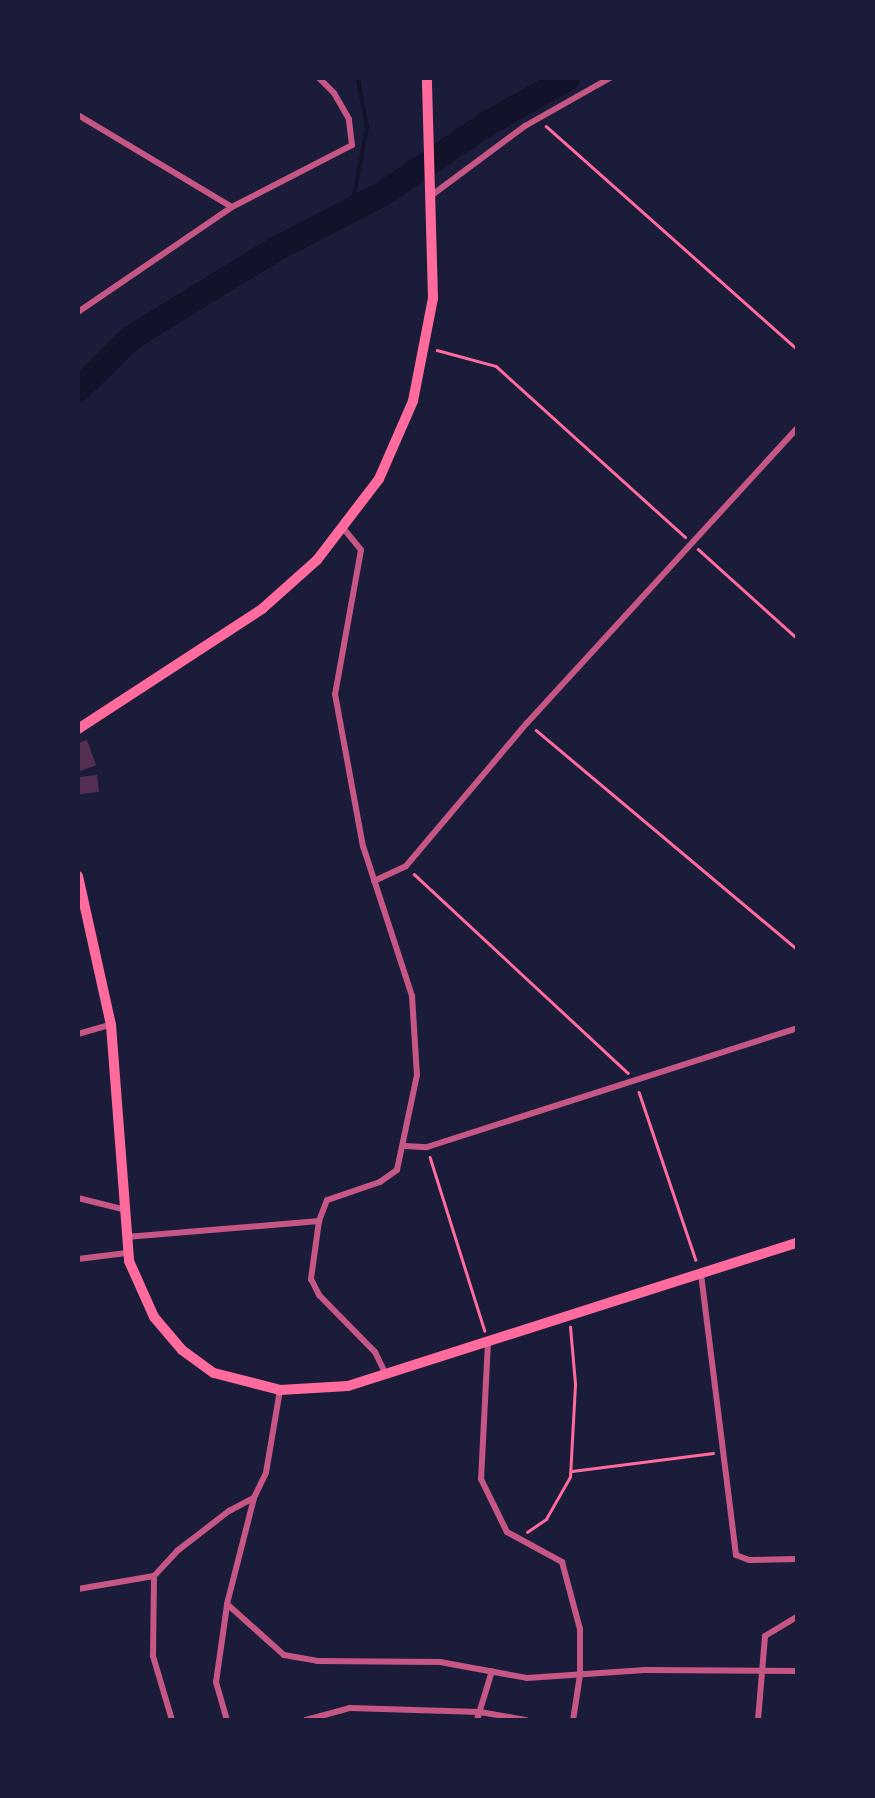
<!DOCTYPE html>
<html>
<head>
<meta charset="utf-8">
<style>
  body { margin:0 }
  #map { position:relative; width:875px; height:1798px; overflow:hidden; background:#1b1b3a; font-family:"Fira Sans",sans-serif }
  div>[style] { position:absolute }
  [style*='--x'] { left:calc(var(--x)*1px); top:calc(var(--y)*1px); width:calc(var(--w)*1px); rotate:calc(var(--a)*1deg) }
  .stream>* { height:4px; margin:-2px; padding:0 2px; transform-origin:2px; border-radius:2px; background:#12122b }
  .river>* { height:25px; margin:-12.5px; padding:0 12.5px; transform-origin:12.5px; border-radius:12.5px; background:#12122b }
  .building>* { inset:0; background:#542f53; transform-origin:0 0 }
  .path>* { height:2.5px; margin:-1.25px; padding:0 1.25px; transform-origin:1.25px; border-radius:1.25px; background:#ff6b9d }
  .minor>* { height:6px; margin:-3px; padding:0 3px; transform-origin:3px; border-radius:3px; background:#c65784 }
  .secondary>* { height:10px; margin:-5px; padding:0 5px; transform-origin:5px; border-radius:5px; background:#ff6b9d }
  .primary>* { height:10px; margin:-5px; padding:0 5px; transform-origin:5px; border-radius:5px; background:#ff6b9d }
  span { translate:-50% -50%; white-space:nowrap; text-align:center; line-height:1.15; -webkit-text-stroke:8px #1b1b3a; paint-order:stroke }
  .frame { position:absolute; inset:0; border:80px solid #1b1b3a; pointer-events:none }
</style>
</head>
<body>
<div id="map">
  <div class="stream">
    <div style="--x:351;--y:211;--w:86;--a:-79.2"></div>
    <div style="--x:367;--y:127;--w:50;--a:-100.4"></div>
  </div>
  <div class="river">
    <div style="--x:78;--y:389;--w:74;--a:-44.5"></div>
    <div style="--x:131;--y:337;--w:172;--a:-31.5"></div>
    <div style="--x:278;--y:247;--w:116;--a:-27.2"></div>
    <div style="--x:381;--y:194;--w:128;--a:-33.8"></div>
    <div style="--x:487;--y:123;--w:92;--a:-29.4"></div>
  </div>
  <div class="building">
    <div style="clip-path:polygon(87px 740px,96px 765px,78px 772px,78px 743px)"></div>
    <div style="left:97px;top:775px;width:17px;height:19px;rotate:83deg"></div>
  </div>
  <div class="path">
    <div style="--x:546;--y:126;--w:337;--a:41.6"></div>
    <div style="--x:437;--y:350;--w:61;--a:15.2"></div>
    <div style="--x:496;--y:366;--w:255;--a:42.1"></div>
    <div style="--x:698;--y:549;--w:135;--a:42"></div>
    <div style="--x:536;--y:730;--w:342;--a:40"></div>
    <div style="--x:414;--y:874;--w:292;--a:42.9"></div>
    <div style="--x:639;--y:1092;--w:177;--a:71.3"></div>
    <div style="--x:430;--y:1157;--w:182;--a:72.5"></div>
    <div style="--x:572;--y:1471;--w:142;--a:-7.3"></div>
    <div style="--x:527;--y:1532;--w:23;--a:-34"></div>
    <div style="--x:546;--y:1519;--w:48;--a:-60.3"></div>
    <div style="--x:570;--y:1477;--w:93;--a:-86.9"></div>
    <div style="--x:575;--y:1384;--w:57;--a:-95"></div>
  </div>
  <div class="minor">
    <div style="--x:78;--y:115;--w:179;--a:30.9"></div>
    <div style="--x:432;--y:195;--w:116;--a:-36.6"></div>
    <div style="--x:525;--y:126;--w:98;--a:-29.5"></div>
    <div style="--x:78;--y:312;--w:186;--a:-34.3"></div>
    <div style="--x:232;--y:207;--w:135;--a:-27.3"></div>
    <div style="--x:352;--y:145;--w:26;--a:-97"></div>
    <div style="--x:349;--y:119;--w:30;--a:-120"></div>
    <div style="--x:334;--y:93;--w:21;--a:-135"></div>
    <div style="--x:344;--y:529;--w:27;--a:51"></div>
    <div style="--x:361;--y:550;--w:146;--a:100.2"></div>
    <div style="--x:335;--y:694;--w:155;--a:79.6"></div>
    <div style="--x:363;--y:846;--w:158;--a:71.9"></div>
    <div style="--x:412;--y:996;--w:79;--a:86.4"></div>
    <div style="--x:417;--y:1075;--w:97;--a:101.9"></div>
    <div style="--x:397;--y:1170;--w:21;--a:145"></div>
    <div style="--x:380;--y:1182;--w:56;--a:161.2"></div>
    <div style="--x:327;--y:1200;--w:22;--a:111"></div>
    <div style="--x:319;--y:1221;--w:59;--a:97.9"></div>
    <div style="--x:311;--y:1279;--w:18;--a:63"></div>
    <div style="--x:319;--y:1295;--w:80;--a:45.5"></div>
    <div style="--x:375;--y:1352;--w:25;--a:64"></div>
    <div style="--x:374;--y:881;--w:35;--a:-25"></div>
    <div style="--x:406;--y:866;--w:187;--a:-49.8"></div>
    <div style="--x:527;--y:723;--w:401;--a:-47.5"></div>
    <div style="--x:78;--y:1034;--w:33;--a:-16"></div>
    <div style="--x:405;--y:1146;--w:22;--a:3"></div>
    <div style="--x:427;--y:1147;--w:390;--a:-17.8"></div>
    <div style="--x:78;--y:1198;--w:45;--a:14"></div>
    <div style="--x:126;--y:1237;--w:194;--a:-4.7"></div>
    <div style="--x:78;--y:1259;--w:49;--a:-7"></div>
    <div style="--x:701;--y:1274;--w:283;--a:82.9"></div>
    <div style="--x:736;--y:1555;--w:14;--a:21"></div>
    <div style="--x:749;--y:1560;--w:49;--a:-1.2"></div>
    <div style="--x:488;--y:1342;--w:137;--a:92.9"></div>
    <div style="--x:481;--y:1479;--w:59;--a:63.9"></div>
    <div style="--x:507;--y:1532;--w:63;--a:28.6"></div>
    <div style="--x:562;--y:1562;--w:69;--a:75"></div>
    <div style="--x:580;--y:1629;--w:46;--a:90"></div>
    <div style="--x:580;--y:1675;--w:46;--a:98.8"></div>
    <div style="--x:280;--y:1390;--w:84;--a:99.6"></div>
    <div style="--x:266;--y:1473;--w:28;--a:116"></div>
    <div style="--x:254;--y:1498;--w:109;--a:104.3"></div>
    <div style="--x:227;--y:1604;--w:76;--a:41.8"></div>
    <div style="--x:284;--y:1655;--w:34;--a:10"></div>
    <div style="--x:317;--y:1661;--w:123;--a:0.5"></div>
    <div style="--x:440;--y:1662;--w:88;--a:10.4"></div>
    <div style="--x:527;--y:1678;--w:118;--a:-3.9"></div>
    <div style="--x:645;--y:1670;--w:153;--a:0.4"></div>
    <div style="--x:154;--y:1576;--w:80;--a:90.7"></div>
    <div style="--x:153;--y:1656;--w:67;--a:73.5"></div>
    <div style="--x:78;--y:1589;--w:77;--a:-9.7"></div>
    <div style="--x:154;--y:1576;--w:34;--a:-47"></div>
    <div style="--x:177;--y:1551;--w:66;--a:-37.6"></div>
    <div style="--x:229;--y:1511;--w:27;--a:-28"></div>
    <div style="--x:227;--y:1605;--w:78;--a:98.1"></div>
    <div style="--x:216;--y:1682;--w:40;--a:74"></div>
    <div style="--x:306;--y:1720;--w:46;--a:-15.3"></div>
    <div style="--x:350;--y:1708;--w:130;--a:1.8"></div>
    <div style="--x:480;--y:1712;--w:47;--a:9.9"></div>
    <div style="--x:477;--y:1720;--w:51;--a:-73"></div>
    <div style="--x:758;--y:1720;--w:84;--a:-85.2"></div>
    <div style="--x:765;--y:1636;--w:39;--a:-31"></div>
  </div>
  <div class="secondary">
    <div style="--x:78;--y:876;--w:153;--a:77.5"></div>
    <div style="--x:111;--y:1025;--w:237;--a:85.6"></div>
    <div style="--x:129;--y:1261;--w:61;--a:65.9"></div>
    <div style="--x:154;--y:1317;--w:43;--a:49.7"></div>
    <div style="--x:182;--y:1350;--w:39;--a:36"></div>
    <div style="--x:214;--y:1373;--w:68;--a:14.4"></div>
    <div style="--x:280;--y:1390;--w:68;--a:-3.4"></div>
    <div style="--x:348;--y:1386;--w:472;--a:-17.7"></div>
  </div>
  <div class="primary">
    <div style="--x:78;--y:729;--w:220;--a:-33.1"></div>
    <div style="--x:262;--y:609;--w:74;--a:-41.7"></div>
    <div style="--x:317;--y:560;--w:102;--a:-52.6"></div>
    <div style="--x:379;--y:479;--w:85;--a:-66.4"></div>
    <div style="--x:413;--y:401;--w:105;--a:-79"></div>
    <div style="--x:433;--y:298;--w:220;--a:-91.6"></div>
  </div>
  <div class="frame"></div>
</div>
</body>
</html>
